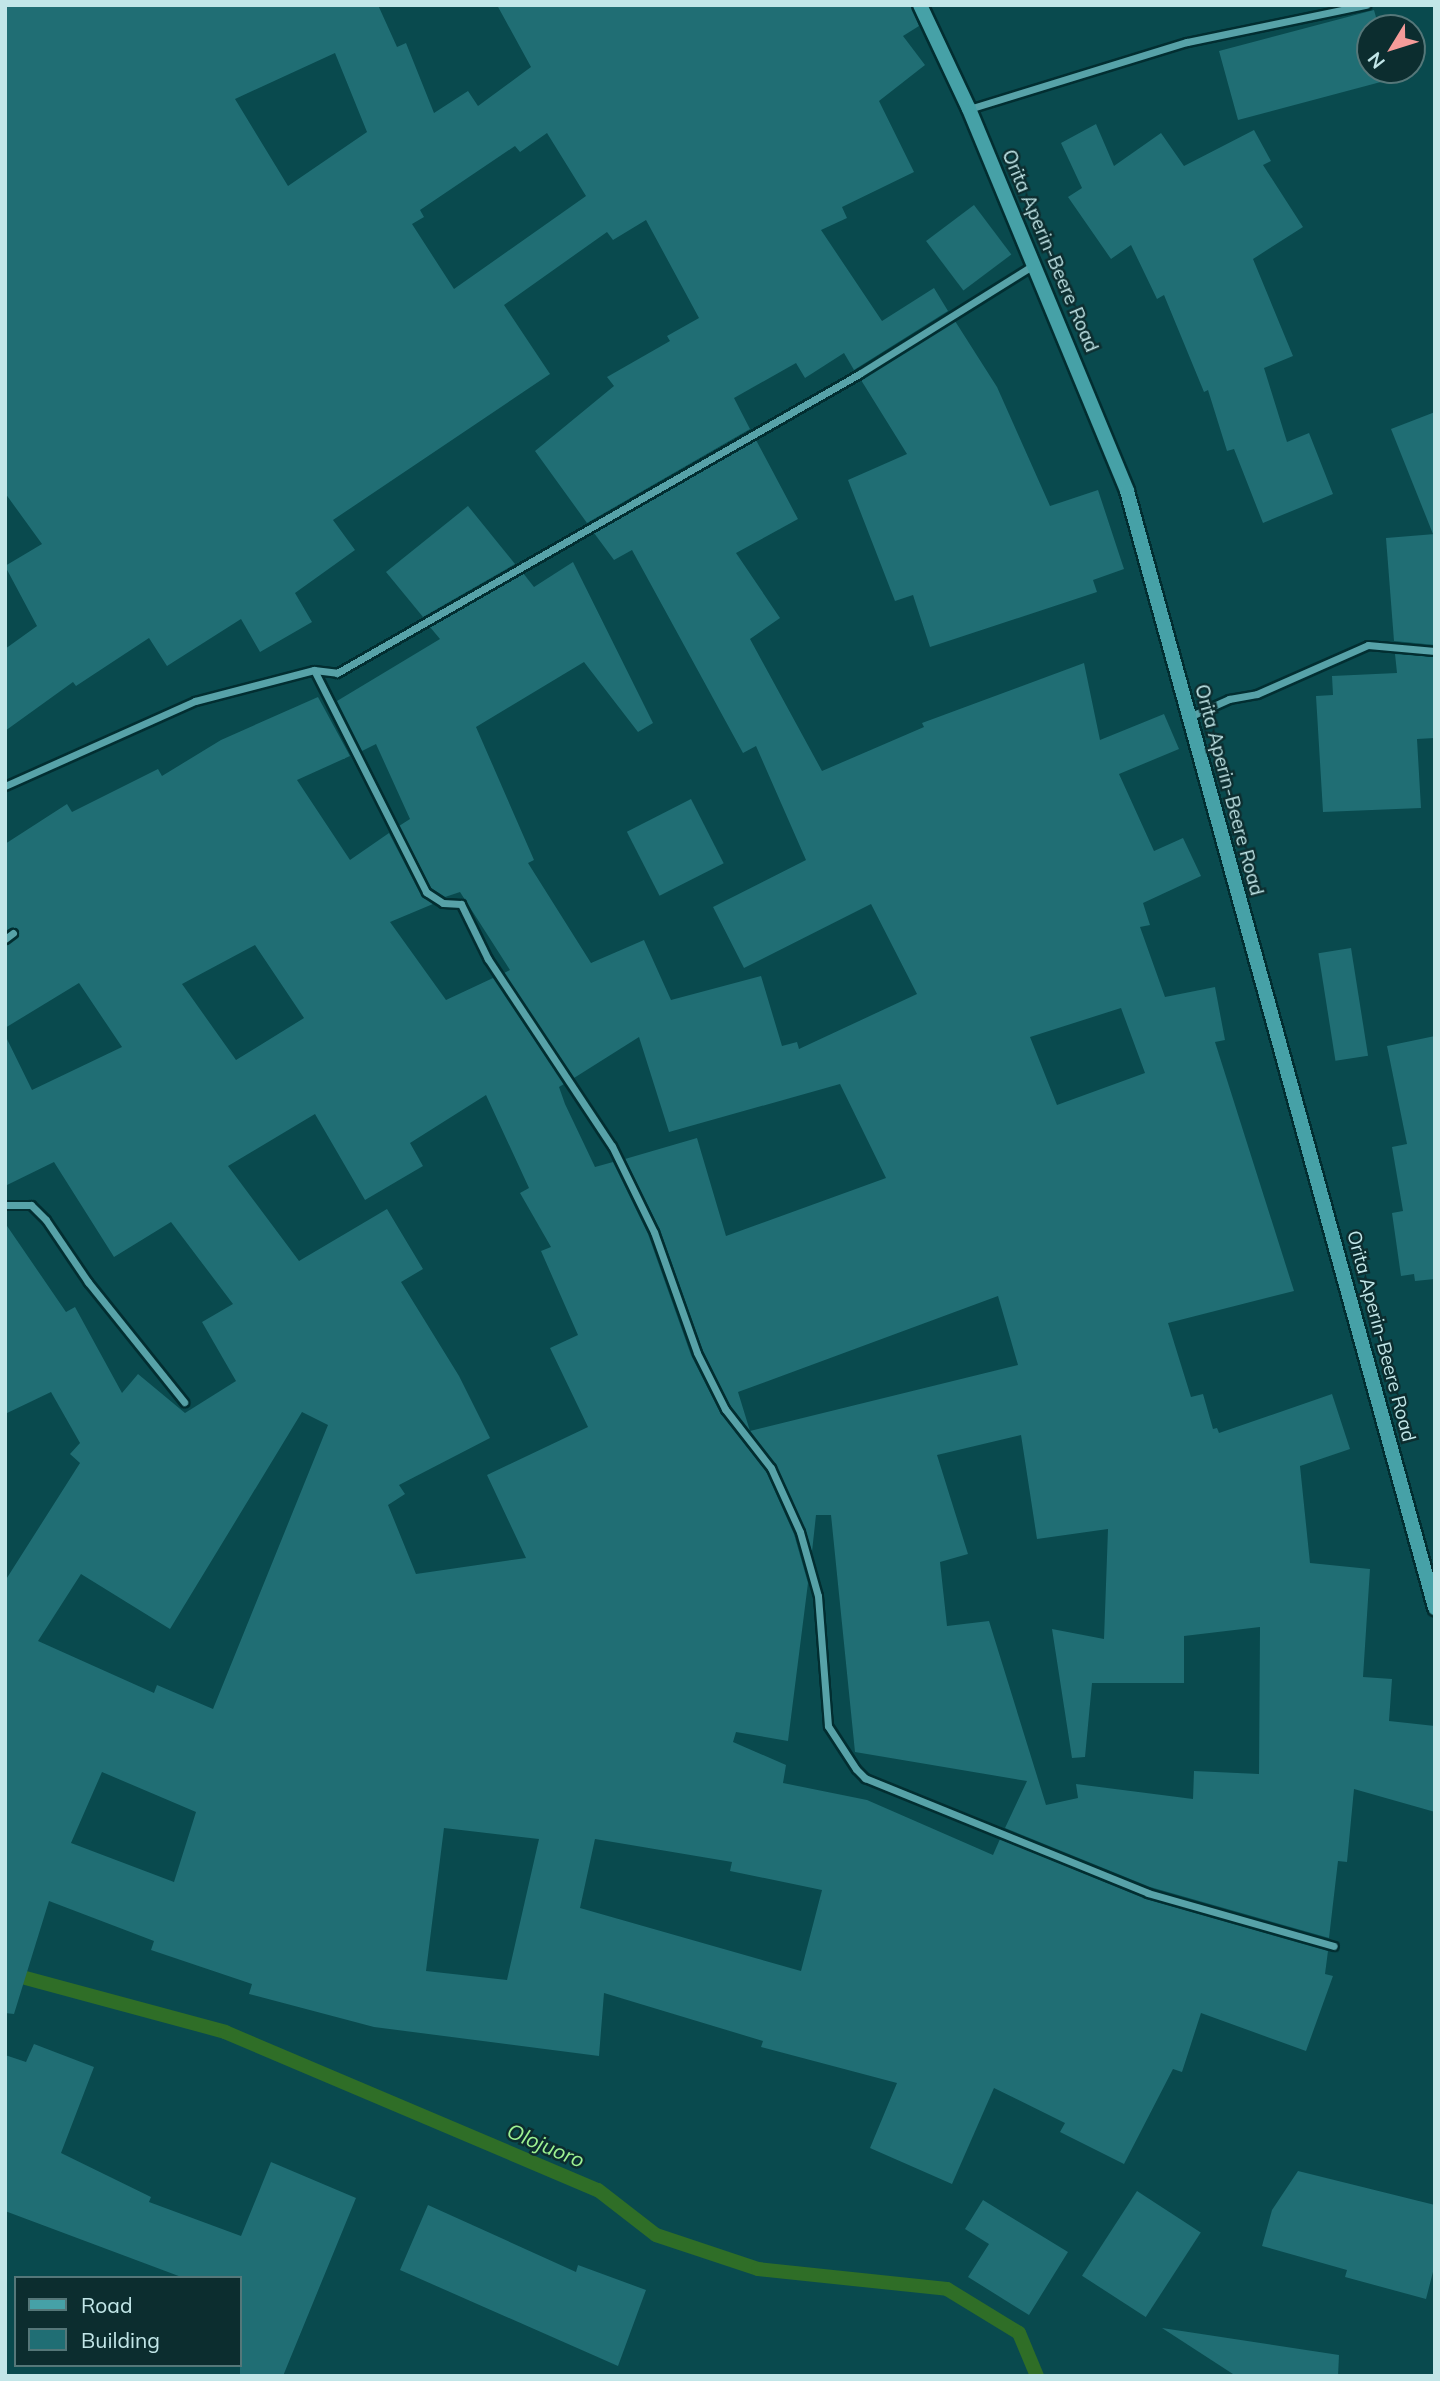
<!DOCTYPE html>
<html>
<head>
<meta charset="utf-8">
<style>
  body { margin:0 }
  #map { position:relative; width:1440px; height:2381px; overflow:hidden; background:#094a4e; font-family:Mulish,sans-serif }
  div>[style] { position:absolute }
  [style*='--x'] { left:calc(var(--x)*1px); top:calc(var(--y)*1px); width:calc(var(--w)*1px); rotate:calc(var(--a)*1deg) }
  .stream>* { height:14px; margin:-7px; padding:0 7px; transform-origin:7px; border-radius:7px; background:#2f6e27 }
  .building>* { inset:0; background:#206e74; transform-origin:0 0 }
  .roads { filter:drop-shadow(2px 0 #022e31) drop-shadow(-2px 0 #022e31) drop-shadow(0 2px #022e31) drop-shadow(0 -2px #022e31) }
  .street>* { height:7px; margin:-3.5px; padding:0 3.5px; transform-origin:3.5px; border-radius:3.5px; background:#57a2a8 }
  .secondary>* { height:14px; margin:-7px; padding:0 7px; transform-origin:7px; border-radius:7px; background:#46a1a7 }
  span { translate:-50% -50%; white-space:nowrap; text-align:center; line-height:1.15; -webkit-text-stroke:5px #0c2d2f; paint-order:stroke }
  .street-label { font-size:19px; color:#c2e6e8 }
  .water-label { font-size:21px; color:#9df292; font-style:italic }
  .frame { position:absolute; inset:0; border:7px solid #c2e6e8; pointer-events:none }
  .legend { position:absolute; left:14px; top:2276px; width:228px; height:91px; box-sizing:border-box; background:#0c2d2f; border:2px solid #557779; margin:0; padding:9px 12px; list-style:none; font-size:21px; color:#c2e6e8 }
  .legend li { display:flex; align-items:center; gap:14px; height:35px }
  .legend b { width:35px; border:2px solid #557779 }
  .north { position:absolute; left:1356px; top:14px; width:70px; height:70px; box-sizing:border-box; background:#0c2d2f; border:2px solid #557779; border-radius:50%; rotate:232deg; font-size:19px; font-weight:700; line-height:28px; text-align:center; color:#c2e6e8 }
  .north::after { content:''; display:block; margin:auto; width:24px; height:32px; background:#f59b99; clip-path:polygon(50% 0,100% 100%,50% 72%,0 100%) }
</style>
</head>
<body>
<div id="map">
  <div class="stream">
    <div style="--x:7;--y:1973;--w:226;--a:15.1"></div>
    <div style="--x:225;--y:2032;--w:405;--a:23"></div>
    <div style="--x:598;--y:2190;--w:73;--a:37.8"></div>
    <div style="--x:656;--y:2235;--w:108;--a:18.4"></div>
    <div style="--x:758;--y:2269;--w:190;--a:6"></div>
    <div style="--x:947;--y:2289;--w:84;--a:31.4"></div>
    <div style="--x:1019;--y:2333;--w:47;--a:67.3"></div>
  </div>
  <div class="building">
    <div style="clip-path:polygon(evenodd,5px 5px,378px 5px,397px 47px,406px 43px,434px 113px,468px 91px,478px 106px,531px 67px,497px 5px,911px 5px,919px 26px,903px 36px,925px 65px,879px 101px,914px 172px,842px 207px,847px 218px,821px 230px,882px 321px,934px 288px,948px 311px,854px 370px,844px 353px,805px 378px,796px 363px,734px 398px,750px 429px,587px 523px,535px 451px,614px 386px,607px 377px,670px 341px,667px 336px,699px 318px,646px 220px,613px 240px,607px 232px,504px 305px,550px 374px,333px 520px,355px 550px,295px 593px,312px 622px,260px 652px,241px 619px,167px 666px,149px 638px,76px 686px,73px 682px,5px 731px,5px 649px,37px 626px,5px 566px,42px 544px,5px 493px,5px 5px,335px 53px,367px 132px,288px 186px,235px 99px,335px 53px,5px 5px,547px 133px,586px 196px,454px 289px,412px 224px,424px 217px,420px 210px,515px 146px,520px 152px,547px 133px)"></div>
    <div style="clip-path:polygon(1374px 10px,1379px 28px,1370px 28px,1370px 70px,1390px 70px,1392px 79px,1238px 120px,1219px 51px)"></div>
    <div style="clip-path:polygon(1096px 124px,1114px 166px,1161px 133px,1184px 166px,1254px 130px,1271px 161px,1263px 165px,1303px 227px,1253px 259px,1293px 356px,1264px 368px,1287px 442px,1309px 433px,1333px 494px,1263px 523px,1234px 449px,1227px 451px,1208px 390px,1204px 392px,1164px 295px,1157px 299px,1131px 245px,1111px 259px,1068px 197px,1082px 188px,1061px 143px)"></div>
    <div style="left:974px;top:205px;width:62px;height:60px;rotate:53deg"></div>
    <div style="clip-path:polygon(955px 321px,997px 387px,1050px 506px,1098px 490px,1124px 569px,1093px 580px,1097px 592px,930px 647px,913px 595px,895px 601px,848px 480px,907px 454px,861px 380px)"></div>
    <div style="clip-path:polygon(1435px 412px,1435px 534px,1433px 534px,1391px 429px)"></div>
    <div style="clip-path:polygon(evenodd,756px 440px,798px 519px,736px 553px,780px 618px,750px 639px,822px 771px,924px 727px,922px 723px,1084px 663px,1100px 740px,1164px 714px,1179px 749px,1119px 774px,1154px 851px,1183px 838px,1201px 876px,1143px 903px,1150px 925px,1140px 927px,1165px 997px,1215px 987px,1225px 1040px,1215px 1042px,1294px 1291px,1168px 1323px,1191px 1397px,1203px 1394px,1213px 1429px,1217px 1428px,1219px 1433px,1332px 1394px,1350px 1449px,1300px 1466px,1310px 1563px,1370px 1569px,1363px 1677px,1392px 1679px,1389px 1721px,1435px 1726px,1435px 1812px,1354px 1789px,1347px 1862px,1338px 1861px,1329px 1938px,1150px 1887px,1005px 1828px,1027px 1781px,855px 1752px,831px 1515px,816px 1515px,812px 1552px,776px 1465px,730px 1406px,703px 1351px,660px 1230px,625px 1159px,697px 1138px,726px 1236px,886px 1178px,840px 1084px,669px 1132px,639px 1037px,574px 1078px,504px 973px,510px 970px,460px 892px,445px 897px,431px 888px,399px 826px,410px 819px,376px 744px,362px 751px,337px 701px,440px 639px,430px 627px,523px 573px,534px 587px,573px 562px,653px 723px,638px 732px,584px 662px,476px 727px,534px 860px,528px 863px,591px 963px,644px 940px,671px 1000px,761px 976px,782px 1046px,797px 1042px,799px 1049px,917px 994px,871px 904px,744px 968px,713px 907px,806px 860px,756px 746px,743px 753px,632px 550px,614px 560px,594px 533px,756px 440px,1121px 1008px,1145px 1073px,1057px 1105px,1030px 1037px,1121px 1008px,756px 440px,998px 1296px,1018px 1365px,750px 1431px,738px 1392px,998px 1296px,756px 440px,1021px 1435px,1037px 1539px,1108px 1529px,1104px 1639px,1052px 1629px,1072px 1758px,1085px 1757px,1092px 1683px,1184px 1683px,1184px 1636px,1260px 1627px,1259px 1774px,1194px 1771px,1193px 1799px,1076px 1784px,1078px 1798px,1046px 1805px,989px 1621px,947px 1626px,940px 1562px,968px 1554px,937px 1455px,1021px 1435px)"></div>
    <div style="clip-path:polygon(468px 506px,515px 564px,423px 617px,386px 572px)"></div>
    <div style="clip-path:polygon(1435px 534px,1435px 645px,1394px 641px,1386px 538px)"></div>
    <div style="clip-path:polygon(1395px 654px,1435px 657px,1435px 738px,1417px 739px,1421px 808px,1323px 812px,1316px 696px,1333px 695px,1332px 676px,1397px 673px)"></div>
    <div style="clip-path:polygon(evenodd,318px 697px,350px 756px,297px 780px,350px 860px,389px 833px,421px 895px,433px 904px,390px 922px,446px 1000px,493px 978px,564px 1084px,559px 1087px,565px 1104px,595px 1167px,613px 1162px,648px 1234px,691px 1355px,720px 1412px,766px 1471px,794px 1534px,808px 1583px,788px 1741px,736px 1732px,733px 1742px,786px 1765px,783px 1783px,867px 1800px,993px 1855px,1000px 1839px,1146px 1899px,1328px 1951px,1325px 1974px,1333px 1976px,1306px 2051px,1201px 2013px,1182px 2072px,1173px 2069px,1124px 2164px,1060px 2132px,1065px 2123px,994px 2088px,952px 2184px,870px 2148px,897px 2083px,761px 2047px,763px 2041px,604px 1993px,599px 2056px,374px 2027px,249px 1994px,252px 1984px,151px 1950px,154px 1941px,49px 1901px,14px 2014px,5px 2013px,5px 1581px,80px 1463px,70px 1454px,80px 1443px,51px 1392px,5px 1414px,5px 1223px,66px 1312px,75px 1307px,122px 1393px,138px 1374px,185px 1413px,236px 1381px,202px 1322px,233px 1304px,171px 1222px,114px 1257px,54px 1162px,5px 1186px,5px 1035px,32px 1090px,122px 1047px,79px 983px,5px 1028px,5px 945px,19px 933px,13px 927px,5px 931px,5px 844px,67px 804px,72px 812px,158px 769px,162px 776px,221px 740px,318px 697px,255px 945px,304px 1018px,236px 1060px,182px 984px,255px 945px,318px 697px,486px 1095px,529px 1188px,520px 1193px,551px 1247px,541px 1251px,578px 1335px,550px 1348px,588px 1427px,487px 1475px,526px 1558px,416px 1574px,388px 1505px,405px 1494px,399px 1485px,490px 1438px,459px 1376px,401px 1282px,423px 1269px,387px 1209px,299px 1261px,228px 1166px,315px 1114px,365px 1200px,423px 1166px,410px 1143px,486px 1095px,318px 697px,302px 1412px,328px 1425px,213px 1709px,157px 1685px,154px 1693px,38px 1641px,81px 1574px,170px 1629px,302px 1412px,318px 697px,102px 1772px,196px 1812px,174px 1882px,71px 1843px,102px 1772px,318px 697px,444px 1828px,539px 1839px,507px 1980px,426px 1971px,444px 1828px,318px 697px,595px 1839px,732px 1862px,730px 1871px,822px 1890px,801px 1971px,580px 1908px,595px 1839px)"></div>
    <div style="left:691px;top:799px;width:72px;height:72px;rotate:63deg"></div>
    <div style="left:1351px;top:948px;width:109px;height:33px;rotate:81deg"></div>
    <div style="clip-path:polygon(1435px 1036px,1435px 1279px,1415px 1281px,1414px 1274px,1401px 1276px,1392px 1213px,1403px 1211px,1392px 1147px,1407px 1144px,1387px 1046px)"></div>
    <div style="clip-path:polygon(34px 2044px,94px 2067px,61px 2153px,151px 2197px,149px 2202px,241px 2236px,271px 2162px,356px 2198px,283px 2376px,240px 2376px,240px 2278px,184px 2278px,5px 2211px,5px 2055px,26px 2062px)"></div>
    <div style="clip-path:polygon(1298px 2171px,1435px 2205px,1435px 2264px,1426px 2299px,1345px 2277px,1347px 2270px,1262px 2246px,1272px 2210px)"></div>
    <div style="left:1137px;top:2191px;width:76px;height:101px;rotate:33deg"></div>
    <div style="clip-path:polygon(983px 2200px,1068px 2252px,1029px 2315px,968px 2277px,989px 2244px,965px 2229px)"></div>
    <div style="clip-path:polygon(428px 2205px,576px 2272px,578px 2265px,646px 2290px,618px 2366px,400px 2270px)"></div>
    <div style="clip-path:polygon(1162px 2328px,1339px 2355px,1338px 2376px,1236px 2376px)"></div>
  </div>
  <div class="roads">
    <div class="street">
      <div style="--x:969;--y:109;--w:228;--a:-17.1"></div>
      <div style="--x:1187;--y:42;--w:183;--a:-11.7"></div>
      <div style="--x:314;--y:670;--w:249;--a:63.2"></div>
      <div style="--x:426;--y:892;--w:20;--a:33"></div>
      <div style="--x:443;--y:903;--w:18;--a:3"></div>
      <div style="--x:461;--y:904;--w:61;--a:63.9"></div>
      <div style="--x:488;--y:959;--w:224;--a:56.5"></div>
      <div style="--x:612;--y:1146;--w:96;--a:64"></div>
      <div style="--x:654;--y:1232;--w:128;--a:70.4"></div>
      <div style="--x:697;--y:1353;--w:63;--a:63.4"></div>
      <div style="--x:725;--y:1409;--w:75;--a:52.1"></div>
      <div style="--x:771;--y:1468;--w:70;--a:65.6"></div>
      <div style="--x:800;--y:1532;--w:66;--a:74.3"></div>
      <div style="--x:818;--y:1596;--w:130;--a:85.6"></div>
      <div style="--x:828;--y:1726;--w:51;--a:56.9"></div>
      <div style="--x:856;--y:1769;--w:13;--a:45"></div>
      <div style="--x:865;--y:1778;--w:305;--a:22.1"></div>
      <div style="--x:1148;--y:1893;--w:193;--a:15.9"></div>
      <div style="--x:1189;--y:717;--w:44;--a:-24.2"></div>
      <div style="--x:1229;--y:699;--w:28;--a:-10"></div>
      <div style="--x:1257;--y:694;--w:121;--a:-23.8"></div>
      <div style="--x:1368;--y:645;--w:67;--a:5.1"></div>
      <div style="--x:5;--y:786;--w:208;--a:-24.1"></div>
      <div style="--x:195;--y:701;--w:123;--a:-14.6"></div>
      <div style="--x:314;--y:670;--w:23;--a:7"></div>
      <div style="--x:337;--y:673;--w:602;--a:-29.8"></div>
      <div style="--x:859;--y:374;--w:208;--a:-32"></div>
      <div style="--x:5;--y:939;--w:10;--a:-37"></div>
      <div style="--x:5;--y:1205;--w:26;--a:0"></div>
      <div style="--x:31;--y:1205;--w:21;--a:45"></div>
      <div style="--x:46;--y:1220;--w:75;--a:55.9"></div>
      <div style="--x:88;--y:1282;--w:154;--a:51.3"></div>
    </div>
    <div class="secondary">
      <div style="--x:920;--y:5;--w:115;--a:64.8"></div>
      <div style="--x:969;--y:109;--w:413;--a:67.5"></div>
      <div style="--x:1127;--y:491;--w:1159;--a:74.58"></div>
    </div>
  </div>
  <div class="street-label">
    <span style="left:1050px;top:251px;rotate:67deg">Orita Aperin-Beere Road</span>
    <span style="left:1229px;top:790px;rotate:75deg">Orita Aperin-Beere Road</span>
    <span style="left:1381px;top:1336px;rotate:75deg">Orita Aperin-Beere Road</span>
  </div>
  <div class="water-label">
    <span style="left:546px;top:2145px;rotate:23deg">Olojuoro</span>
  </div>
  <div class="frame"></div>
  <ul class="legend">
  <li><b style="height:9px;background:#46a1a7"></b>Road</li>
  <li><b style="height:19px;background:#206e74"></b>Building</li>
  </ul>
  <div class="north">N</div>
</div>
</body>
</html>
